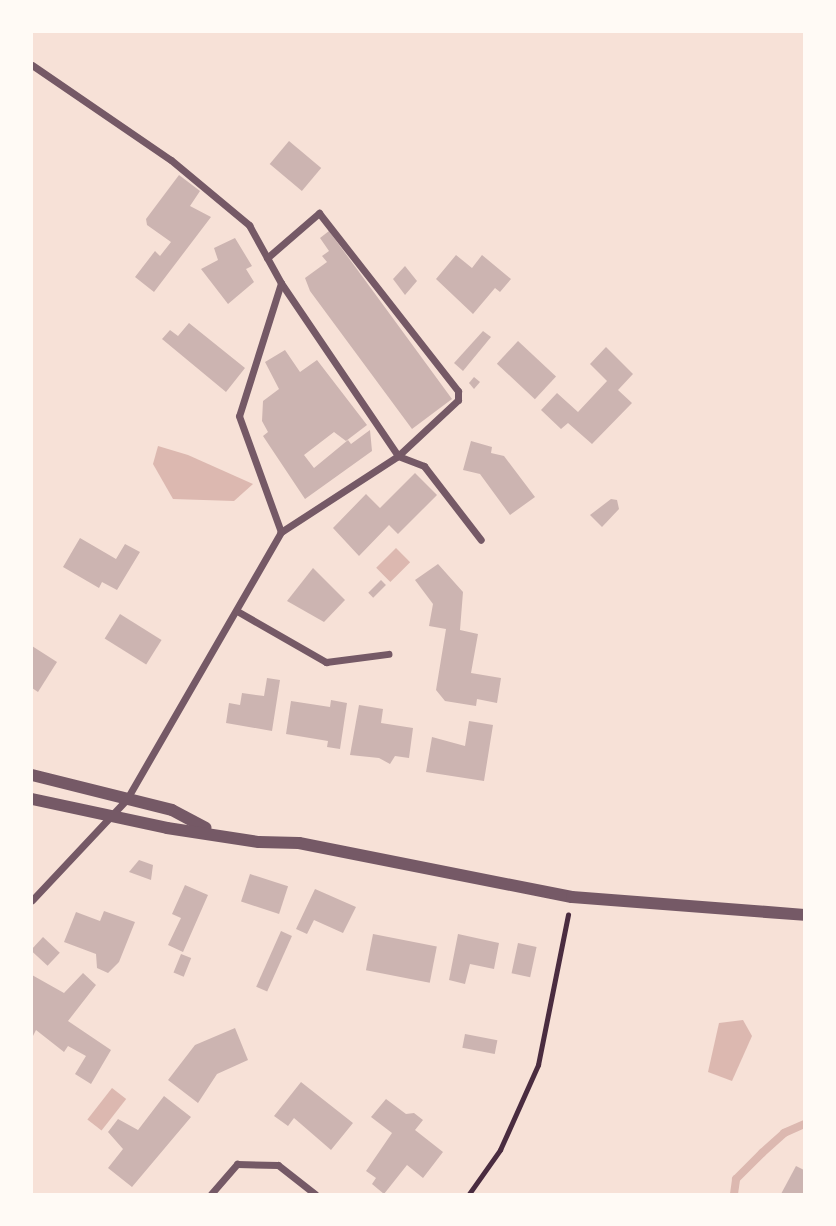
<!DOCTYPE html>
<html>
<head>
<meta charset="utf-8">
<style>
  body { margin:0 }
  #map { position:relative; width:836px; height:1226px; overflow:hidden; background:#f7e1d7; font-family:Arial,sans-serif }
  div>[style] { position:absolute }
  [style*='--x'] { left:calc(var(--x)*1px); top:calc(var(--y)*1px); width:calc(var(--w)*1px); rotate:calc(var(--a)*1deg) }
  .water>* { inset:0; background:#dcb8b0; transform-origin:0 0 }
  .stream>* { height:8px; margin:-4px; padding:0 4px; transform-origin:4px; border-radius:4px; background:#dcb8b0 }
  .building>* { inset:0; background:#ccb4b1; transform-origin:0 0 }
  .path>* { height:4.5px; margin:-2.25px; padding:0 2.25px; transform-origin:2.25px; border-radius:2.25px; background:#4a2c40 }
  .minor>* { height:7px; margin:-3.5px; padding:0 3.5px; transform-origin:3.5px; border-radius:3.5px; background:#755966 }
  .tertiary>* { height:12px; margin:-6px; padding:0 6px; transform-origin:6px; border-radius:6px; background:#755966 }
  span { translate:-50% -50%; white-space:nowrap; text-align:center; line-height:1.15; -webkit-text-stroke:7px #fffaf5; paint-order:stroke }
  .frame { position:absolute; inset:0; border:33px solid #fffaf5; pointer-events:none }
</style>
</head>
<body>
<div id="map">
  <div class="water">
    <div style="clip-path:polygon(158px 446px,188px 455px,253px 484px,234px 501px,173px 499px,153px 464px)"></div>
    <div style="left:396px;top:548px;width:20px;height:28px;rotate:45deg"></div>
    <div style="clip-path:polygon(743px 1020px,752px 1036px,732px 1081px,708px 1072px,719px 1023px)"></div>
    <div style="left:112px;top:1088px;width:18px;height:40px;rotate:38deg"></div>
  </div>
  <div class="stream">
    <div style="--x:734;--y:1194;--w:15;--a:-82"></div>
    <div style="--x:736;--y:1179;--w:37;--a:-45"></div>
    <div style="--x:762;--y:1153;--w:30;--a:-42"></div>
    <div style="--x:784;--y:1133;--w:22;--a:-24"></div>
  </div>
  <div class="building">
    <div style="left:289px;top:141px;width:42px;height:30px;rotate:40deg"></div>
    <div style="clip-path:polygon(179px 175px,200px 191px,190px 206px,211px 217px,154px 292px,135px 277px,155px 251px,160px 256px,171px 242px,147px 225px,146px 219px)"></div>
    <div style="clip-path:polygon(329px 231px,452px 399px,412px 429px,310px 291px,305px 278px,327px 262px,322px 256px,329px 251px,320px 238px)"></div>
    <div style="clip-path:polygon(235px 238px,252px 266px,246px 269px,254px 282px,228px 304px,201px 269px,218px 260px,214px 248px)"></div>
    <div style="clip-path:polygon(456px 255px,472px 268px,482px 255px,511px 279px,500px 292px,495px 288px,473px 314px,436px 279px)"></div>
    <div style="clip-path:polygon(405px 266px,417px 281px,405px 295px,393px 279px)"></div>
    <div style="clip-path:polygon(189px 323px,245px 368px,226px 392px,162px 339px,170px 330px,178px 336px)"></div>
    <div style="clip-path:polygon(483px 331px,491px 337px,463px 371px,454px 363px)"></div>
    <div style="left:518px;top:341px;width:52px;height:31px;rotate:43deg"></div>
    <div style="clip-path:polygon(606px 347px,633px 374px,618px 390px,632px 403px,592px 444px,568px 423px,561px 429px,541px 410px,557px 393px,578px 412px,607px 381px,590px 364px)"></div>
    <div style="clip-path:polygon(285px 350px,300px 372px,317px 360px,367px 425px,346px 441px,334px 432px,304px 455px,314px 468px,348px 440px,351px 444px,370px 430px,372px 451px,305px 499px,263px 436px,268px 432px,262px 421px,263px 401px,279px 389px,265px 362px)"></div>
    <div style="clip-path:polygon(474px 377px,480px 382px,474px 389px,469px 383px)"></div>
    <div style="clip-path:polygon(471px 441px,492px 447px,491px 453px,504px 456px,535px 497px,510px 515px,480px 474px,463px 470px)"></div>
    <div style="clip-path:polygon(415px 473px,437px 495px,398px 534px,389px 525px,359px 556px,333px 528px,366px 494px,380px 508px)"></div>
    <div style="clip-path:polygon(611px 499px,617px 500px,619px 509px,602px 527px,590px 515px)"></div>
    <div style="clip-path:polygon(80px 538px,116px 559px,125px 544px,140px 552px,117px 590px,102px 582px,99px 588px,63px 567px)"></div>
    <div style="clip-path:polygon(438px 564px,463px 592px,460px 630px,478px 634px,471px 673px,501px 678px,497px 703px,477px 699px,476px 706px,445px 701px,436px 690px,446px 629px,429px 626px,433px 604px,415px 580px)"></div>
    <div style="clip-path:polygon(313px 568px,345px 600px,324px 622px,287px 601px)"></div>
    <div style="left:381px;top:580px;width:7px;height:18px;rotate:45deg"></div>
    <div style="left:120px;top:614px;width:49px;height:29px;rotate:32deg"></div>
    <div style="clip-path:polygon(32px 646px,57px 662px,38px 692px,32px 688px)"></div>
    <div style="clip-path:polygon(267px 678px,280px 680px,272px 731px,226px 723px,229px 703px,240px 705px,242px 693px,264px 696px)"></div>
    <div style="clip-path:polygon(331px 700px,347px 703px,340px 749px,327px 747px,328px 741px,286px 734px,291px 701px,330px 707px)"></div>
    <div style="clip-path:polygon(359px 705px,383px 709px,381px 723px,413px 728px,409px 758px,395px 756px,390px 764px,379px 758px,350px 755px)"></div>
    <div style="clip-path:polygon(469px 721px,493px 725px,484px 781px,426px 772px,432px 737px,465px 746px)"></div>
    <div style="clip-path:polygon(139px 860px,153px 865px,151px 880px,129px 872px)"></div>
    <div style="left:250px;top:874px;width:40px;height:29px;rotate:18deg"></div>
    <div style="clip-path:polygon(185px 885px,208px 895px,183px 952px,168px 945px,181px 918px,172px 914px)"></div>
    <div style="clip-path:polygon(315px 889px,356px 907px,343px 933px,314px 920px,307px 934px,296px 929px)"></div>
    <div style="clip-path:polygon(104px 911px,135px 922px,119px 962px,108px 973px,97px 968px,96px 954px,64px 942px,76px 912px,100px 921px)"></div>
    <div style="left:281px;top:931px;width:12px;height:61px;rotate:24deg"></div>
    <div style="left:373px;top:934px;width:65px;height:37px;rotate:11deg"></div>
    <div style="clip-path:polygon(458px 934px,499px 943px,494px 969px,470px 964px,465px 984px,449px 980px)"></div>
    <div style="left:43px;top:937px;width:23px;height:18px;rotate:43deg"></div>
    <div style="left:518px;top:943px;width:19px;height:31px;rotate:12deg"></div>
    <div style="left:181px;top:954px;width:11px;height:20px;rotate:22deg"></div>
    <div style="clip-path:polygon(83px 973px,96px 985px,68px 1021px,111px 1050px,91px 1084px,75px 1074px,86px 1056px,68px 1046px,64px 1052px,36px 1030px,32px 1038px,32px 975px,64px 993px)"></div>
    <div style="clip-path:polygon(235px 1028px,248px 1060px,217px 1074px,198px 1103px,168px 1080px,195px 1045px)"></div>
    <div style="left:465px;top:1034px;width:33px;height:14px;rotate:11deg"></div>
    <div style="clip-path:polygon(301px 1082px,353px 1123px,331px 1150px,294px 1118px,288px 1126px,274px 1116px)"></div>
    <div style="clip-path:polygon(164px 1096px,191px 1117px,132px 1187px,108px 1168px,123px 1149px,108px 1132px,118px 1119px,138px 1130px)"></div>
    <div style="clip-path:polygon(386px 1099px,406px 1114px,414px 1113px,423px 1120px,415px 1130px,443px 1152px,423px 1178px,407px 1165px,384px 1194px,372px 1184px,376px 1178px,366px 1171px,392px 1133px,371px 1117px)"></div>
    <div style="clip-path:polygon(796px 1166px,804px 1170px,804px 1194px,781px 1194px)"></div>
  </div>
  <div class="path">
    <div style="--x:469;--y:1194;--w:54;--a:-54.8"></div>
    <div style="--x:500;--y:1150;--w:93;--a:-65.9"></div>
    <div style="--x:538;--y:1065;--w:153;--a:-78.7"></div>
  </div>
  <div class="minor">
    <div style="--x:32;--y:65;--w:168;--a:34.4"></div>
    <div style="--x:171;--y:160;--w:102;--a:39.8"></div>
    <div style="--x:249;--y:225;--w:66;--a:61.1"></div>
    <div style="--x:281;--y:283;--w:209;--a:55.9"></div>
    <div style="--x:398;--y:456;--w:140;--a:147"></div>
    <div style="--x:281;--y:532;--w:308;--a:120"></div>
    <div style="--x:127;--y:799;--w:139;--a:133.2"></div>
    <div style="--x:267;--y:258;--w:69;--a:-40.9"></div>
    <div style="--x:319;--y:213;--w:226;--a:52"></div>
    <div style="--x:458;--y:391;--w:9;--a:90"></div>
    <div style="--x:458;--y:400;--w:82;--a:137"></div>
    <div style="--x:398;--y:456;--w:28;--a:21"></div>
    <div style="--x:424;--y:466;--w:93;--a:52.4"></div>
    <div style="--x:281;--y:283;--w:139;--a:107.5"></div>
    <div style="--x:239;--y:416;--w:123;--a:70.1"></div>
    <div style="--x:237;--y:611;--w:103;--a:29.8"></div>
    <div style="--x:326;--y:662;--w:63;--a:-7.4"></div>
    <div style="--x:211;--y:1194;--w:40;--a:-49"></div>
    <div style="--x:237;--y:1164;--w:41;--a:1.4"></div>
    <div style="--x:278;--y:1165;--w:47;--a:38.1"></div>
  </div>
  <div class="tertiary">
    <div style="--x:32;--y:775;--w:144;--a:14"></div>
    <div style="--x:172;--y:810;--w:38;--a:28"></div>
    <div style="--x:32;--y:799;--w:138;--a:12.1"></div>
    <div style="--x:167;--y:828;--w:93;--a:8.7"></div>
    <div style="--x:259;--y:842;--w:40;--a:1.4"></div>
    <div style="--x:299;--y:843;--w:278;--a:11.2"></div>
    <div style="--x:572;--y:897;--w:233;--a:4.4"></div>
  </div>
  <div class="frame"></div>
</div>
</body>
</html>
